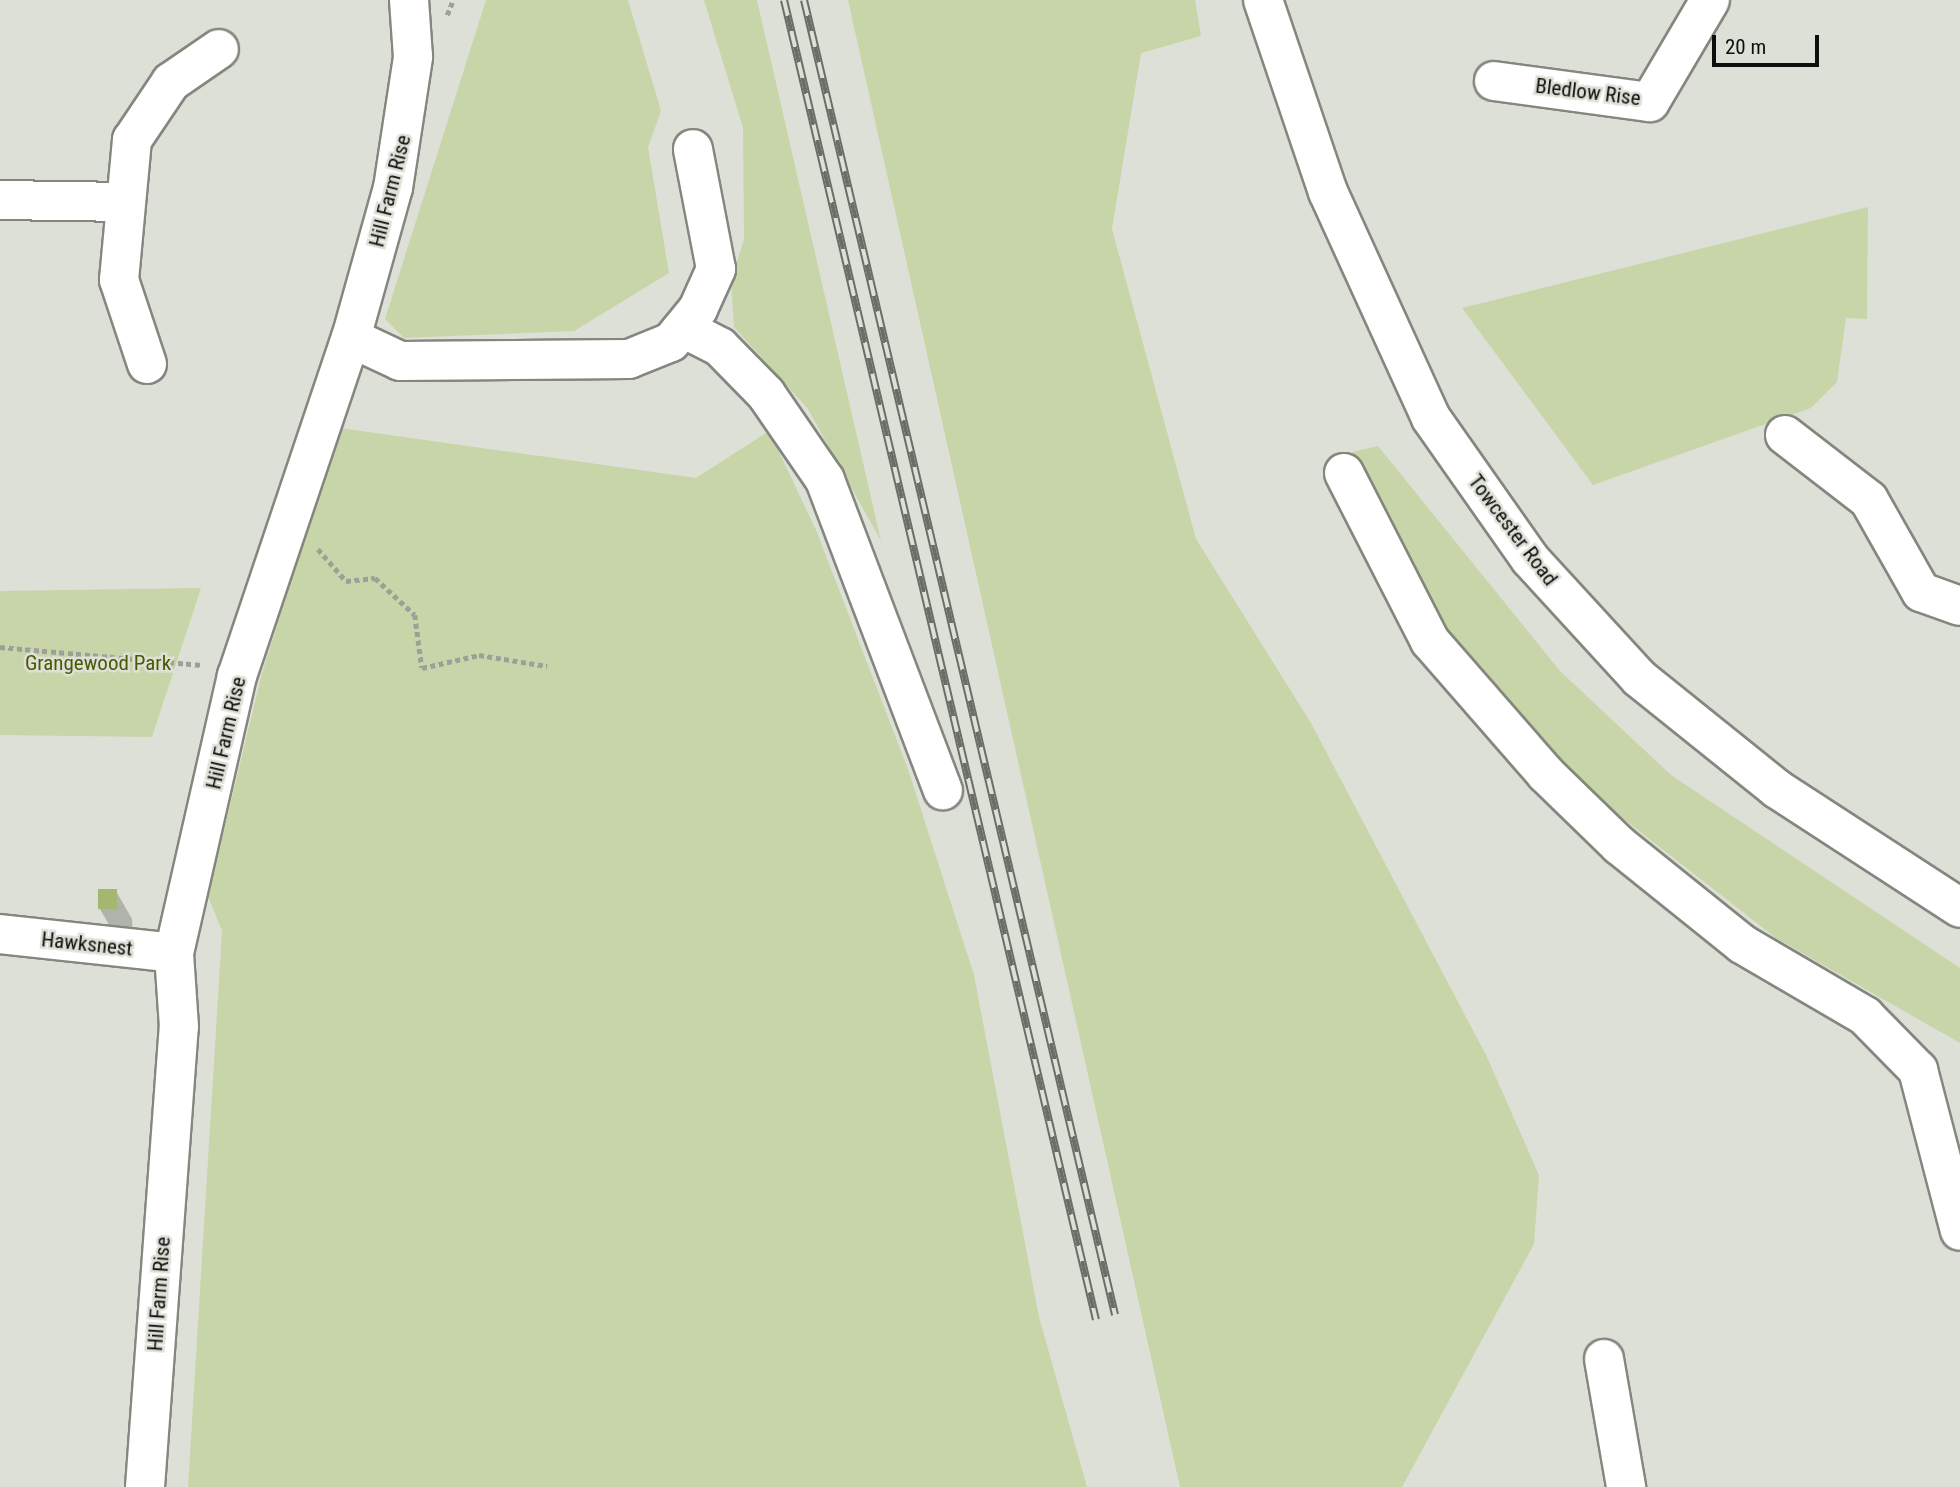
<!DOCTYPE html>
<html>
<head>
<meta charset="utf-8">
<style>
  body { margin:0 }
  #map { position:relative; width:1960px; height:1487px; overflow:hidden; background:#dde0d7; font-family:"Roboto Condensed",sans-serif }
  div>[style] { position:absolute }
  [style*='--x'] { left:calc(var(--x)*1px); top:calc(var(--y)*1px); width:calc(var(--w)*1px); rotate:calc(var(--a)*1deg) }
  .green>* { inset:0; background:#c8d5a8 }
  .shadow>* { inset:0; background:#0003 }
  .building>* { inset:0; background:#a4b76f; transform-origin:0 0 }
  .path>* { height:4.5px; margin-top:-2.25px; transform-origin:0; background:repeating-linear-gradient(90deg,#9d9f98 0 5px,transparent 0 8.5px) }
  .roads { filter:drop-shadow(2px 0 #85877f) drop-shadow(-2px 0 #85877f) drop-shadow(0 2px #85877f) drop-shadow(0 -2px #85877f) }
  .minor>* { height:38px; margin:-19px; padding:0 19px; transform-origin:19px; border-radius:19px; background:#fff }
  .rail>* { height:8px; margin-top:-4px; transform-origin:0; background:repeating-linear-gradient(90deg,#dde0d7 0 16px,#6b6d67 0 32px); box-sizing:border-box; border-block:2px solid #6b6d67 }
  span { translate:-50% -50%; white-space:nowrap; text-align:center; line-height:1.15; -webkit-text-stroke:5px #dde0d7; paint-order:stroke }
  .street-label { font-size:21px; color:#0e0f0c }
  .park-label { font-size:21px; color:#4a5903 }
  .scale { position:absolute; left:1712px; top:35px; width:107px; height:32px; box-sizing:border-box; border:4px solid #0e0f0c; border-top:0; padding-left:9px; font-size:21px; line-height:24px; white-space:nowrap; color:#0e0f0c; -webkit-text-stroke:5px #dde0d7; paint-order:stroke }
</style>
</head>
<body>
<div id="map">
  <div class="green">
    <div style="clip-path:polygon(486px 0,628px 0,661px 111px,648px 147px,669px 273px,574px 331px,404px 338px,385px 319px)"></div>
    <div style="clip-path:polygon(704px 0,757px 0,881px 541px,808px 409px,734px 327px,731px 283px,744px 239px,743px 128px)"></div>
    <div style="clip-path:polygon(848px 0,1195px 0,1201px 36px,1141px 53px,1112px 229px,1196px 539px,1311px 723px,1486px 1055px,1539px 1175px,1534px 1244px,1402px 1487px,1180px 1487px)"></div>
    <div style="clip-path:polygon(1868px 207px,1867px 319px,1846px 318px,1837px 382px,1811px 408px,1593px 485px,1462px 308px)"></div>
    <div style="clip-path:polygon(340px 428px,696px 478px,769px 431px,816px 530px,908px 769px,974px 975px,1039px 1317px,1087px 1487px,188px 1487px,222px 931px,208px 896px,262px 673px)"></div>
    <div style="clip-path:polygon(1378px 446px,1560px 671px,1671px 775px,1960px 968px,1960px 1043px,1776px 938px,1588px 791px,1502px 701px,1437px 616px,1352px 452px)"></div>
    <div style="clip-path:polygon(201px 588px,152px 737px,0 735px,0 591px)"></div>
  </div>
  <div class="shadow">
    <div style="clip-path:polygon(116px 891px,132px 919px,133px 937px,116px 937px,100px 909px)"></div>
  </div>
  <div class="building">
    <div style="left:98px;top:889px;width:19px;height:20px"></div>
  </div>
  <div class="path">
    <div style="--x:447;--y:15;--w:16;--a:-68"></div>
    <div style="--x:318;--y:549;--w:43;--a:48.8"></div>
    <div style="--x:346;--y:581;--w:29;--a:-6"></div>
    <div style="--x:375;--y:578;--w:54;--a:42.8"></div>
    <div style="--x:415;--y:615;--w:53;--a:82.5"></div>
    <div style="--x:422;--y:668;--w:58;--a:-12.8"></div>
    <div style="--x:479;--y:655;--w:69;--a:9.2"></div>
    <div style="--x:0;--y:647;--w:202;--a:5.1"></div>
  </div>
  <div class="roads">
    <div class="minor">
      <div style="--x:1263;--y:0;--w:203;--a:71.3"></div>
      <div style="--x:1328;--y:192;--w:248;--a:65.5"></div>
      <div style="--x:1431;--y:418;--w:172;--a:54.9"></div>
      <div style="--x:1530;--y:559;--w:161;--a:47.5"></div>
      <div style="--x:1639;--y:678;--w:177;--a:38.8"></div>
      <div style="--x:1777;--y:789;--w:218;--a:33"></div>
      <div style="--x:1494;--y:81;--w:157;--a:7.7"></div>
      <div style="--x:1650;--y:102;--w:118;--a:-59.5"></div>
      <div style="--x:0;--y:200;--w:125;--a:0.9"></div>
      <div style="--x:683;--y:328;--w:42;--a:27.2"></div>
      <div style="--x:720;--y:347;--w:66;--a:45.6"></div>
      <div style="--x:766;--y:394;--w:104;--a:55.5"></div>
      <div style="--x:825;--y:480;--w:332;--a:69.2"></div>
      <div style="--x:351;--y:338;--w:54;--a:25.1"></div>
      <div style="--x:400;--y:361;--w:229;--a:-0.5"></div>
      <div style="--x:629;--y:359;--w:45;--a:-22"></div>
      <div style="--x:671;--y:342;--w:43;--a:-50.7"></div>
      <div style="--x:698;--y:309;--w:44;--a:-65.8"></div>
      <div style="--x:716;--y:269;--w:122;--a:-100.9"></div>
      <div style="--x:147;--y:364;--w:89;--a:-108.4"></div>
      <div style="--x:119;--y:280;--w:141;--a:-84.7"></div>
      <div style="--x:132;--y:140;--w:70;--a:-56.1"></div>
      <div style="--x:171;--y:82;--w:58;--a:-34.5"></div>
      <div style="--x:1785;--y:435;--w:106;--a:37.7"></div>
      <div style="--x:1869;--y:500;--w:106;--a:60.5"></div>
      <div style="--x:1921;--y:592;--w:41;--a:19.7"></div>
      <div style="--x:1344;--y:473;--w:189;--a:62.9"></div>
      <div style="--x:1430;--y:641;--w:176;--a:48.9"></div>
      <div style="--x:1546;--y:774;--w:102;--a:44.2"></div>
      <div style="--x:1619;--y:845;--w:158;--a:38.8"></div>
      <div style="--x:1742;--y:944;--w:143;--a:30.3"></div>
      <div style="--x:1865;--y:1016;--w:76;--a:45.5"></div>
      <div style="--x:1918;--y:1070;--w:166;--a:75.4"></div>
      <div style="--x:0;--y:934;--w:175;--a:6.2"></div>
      <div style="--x:1604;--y:1359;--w:130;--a:80.2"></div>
      <div style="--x:145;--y:1487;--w:461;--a:-85.8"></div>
      <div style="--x:179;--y:1027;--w:74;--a:-93.9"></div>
      <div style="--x:174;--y:953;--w:284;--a:-77.2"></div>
      <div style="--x:237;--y:676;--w:357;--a:-71.4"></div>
      <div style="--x:351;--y:338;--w:156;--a:-74.4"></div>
      <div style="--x:393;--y:188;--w:133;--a:-81.3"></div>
      <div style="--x:413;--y:57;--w:57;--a:-94"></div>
    </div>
  </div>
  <div class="rail">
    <div style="--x:784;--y:0;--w:1356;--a:76.7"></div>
    <div style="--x:804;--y:0;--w:1351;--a:76.69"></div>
  </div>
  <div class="street-label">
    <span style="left:1588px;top:92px;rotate:7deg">Bledlow Rise</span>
    <span style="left:390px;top:191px;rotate:-76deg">Hill Farm Rise</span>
    <span style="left:1513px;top:530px;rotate:53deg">Towcester Road</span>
    <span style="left:226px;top:733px;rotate:-77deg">Hill Farm Rise</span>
    <span style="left:87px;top:944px;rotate:6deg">Hawksnest</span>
    <span style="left:159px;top:1294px;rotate:-86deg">Hill Farm Rise</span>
  </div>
  <div class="park-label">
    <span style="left:98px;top:663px">Grangewood Park</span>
  </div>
  <div class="scale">20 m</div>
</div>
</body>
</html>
